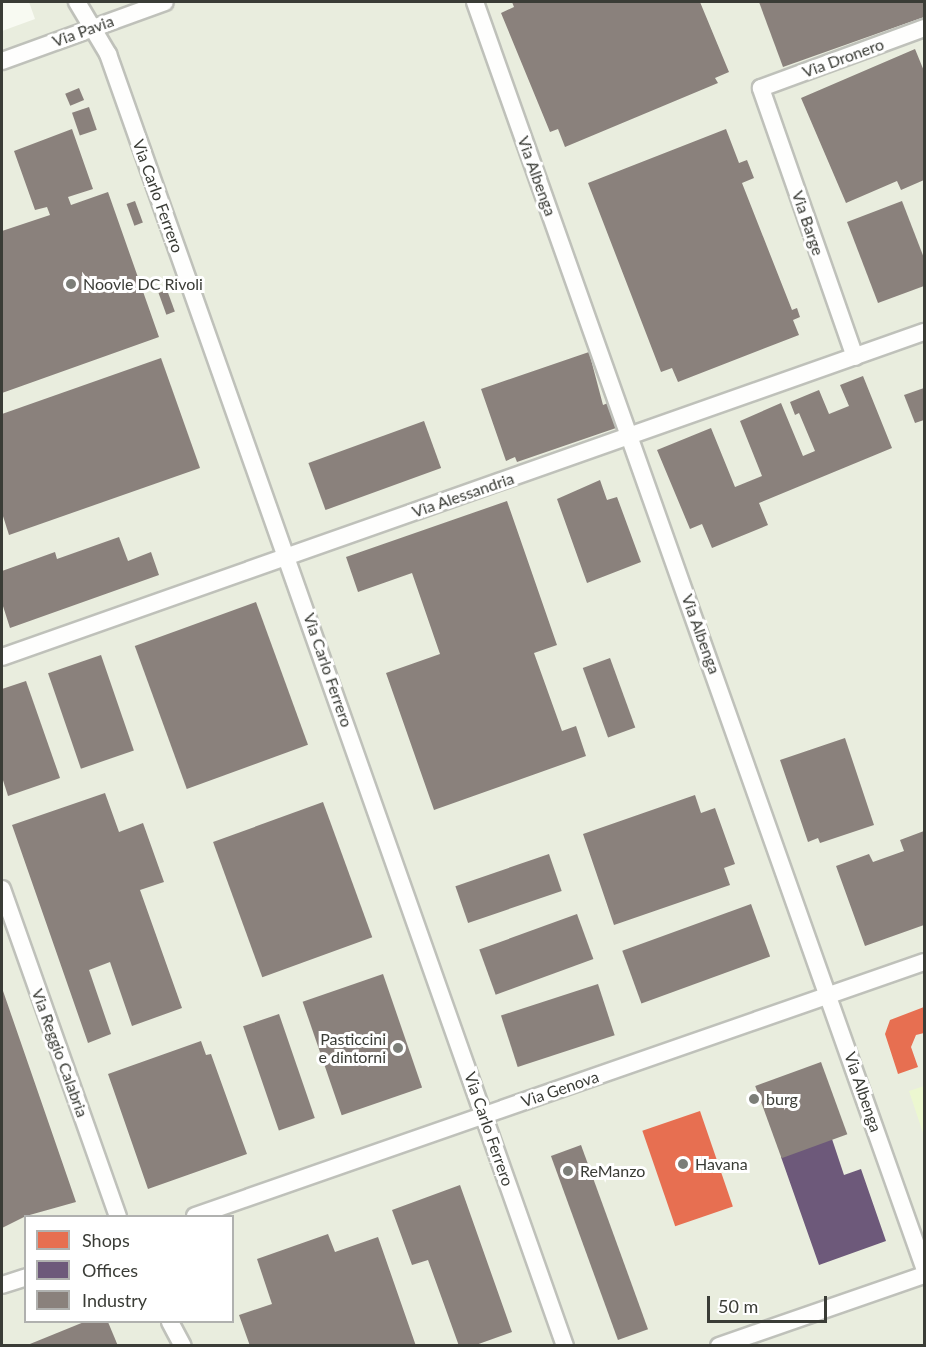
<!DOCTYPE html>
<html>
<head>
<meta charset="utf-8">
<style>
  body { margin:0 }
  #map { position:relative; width:926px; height:1347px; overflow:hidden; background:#f8faf2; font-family:Lato,sans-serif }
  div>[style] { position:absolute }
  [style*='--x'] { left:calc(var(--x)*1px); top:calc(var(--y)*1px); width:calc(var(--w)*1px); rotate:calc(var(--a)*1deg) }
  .built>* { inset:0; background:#e9edde }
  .green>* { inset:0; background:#ecf7d0 }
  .shops>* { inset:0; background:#e76f51; transform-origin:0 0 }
  .offices>* { inset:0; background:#6d597a }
  .industry>* { inset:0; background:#8a817c; transform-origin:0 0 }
  .roads { filter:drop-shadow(2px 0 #bfc1ba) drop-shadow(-2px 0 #bfc1ba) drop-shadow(0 2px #bfc1ba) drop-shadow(0 -2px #bfc1ba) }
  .street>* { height:16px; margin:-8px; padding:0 8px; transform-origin:8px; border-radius:8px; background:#fefefd }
  .dots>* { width:16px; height:16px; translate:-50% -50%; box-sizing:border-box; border:3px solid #fff; border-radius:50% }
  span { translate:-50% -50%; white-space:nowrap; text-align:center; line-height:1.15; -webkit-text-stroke:6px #fff; paint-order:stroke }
  .street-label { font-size:16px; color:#3a3c36 }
  .poi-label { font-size:16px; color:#3a3c36 }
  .left { translate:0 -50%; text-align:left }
  .right { translate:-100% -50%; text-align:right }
  .frame { position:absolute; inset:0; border:3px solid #3a3c36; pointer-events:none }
  .legend { position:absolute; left:24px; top:1215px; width:210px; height:108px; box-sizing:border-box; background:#fff; border:2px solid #b0b1af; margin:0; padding:8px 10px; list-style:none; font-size:18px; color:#3a3c36 }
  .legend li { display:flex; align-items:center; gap:12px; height:30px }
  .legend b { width:30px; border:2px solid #b0b1af }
  .scale { position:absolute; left:707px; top:1296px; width:120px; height:27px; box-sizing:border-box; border:3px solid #3a3c36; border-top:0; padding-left:8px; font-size:18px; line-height:21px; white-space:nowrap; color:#3a3c36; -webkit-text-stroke:4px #fff; paint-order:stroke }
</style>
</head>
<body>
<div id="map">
  <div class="built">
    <div style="clip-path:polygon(evenodd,29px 2px,924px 2px,924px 1345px,2px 1345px,2px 31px,35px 19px,29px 2px,26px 1216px,232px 1216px,232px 1322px,26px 1322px,26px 1216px)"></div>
  </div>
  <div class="green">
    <div style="clip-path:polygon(924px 1086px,924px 1136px,909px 1091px)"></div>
  </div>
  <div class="shops">
    <div style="clip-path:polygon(924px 1007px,924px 1033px,916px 1035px,911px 1047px,918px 1067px,898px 1074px,885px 1034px,890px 1020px)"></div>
    <div style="left:700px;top:1111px;width:101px;height:61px;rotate:71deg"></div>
  </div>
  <div class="offices">
    <div style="clip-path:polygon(832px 1139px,844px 1175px,861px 1169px,886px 1241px,819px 1265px,781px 1157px)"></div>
  </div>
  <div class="industry">
    <div style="clip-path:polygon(512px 2px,700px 2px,729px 72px,715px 78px,718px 83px,565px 147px,558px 129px,550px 132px,501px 13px,514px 7px)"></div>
    <div style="clip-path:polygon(759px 2px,924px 2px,924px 17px,783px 67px)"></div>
    <div style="clip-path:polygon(915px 49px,924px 71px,924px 180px,901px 190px,897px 181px,846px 203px,801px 98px)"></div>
    <div style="left:79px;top:88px;width:13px;height:15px;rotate:67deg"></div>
    <div style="left:89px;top:107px;width:24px;height:18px;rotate:71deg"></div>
    <div style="clip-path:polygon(72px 129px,93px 189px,68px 197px,71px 205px,108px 192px,159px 337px,2px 393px,2px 231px,50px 215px,47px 207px,35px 210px,14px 151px)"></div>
    <div style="clip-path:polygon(726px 129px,739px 163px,747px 160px,754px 178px,742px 183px,792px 310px,797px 308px,800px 317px,793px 320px,799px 335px,678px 382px,672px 368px,661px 372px,588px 183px)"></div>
    <div style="left:135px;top:201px;width:23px;height:9px;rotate:70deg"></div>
    <div style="clip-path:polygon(902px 201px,924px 258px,924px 286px,878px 303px,847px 222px)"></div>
    <div style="left:167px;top:290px;width:23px;height:9px;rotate:70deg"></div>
    <div style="clip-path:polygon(589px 352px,603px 405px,608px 403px,616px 428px,517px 462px,515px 457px,506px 461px,481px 389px)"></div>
    <div style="clip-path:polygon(161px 358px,200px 468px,9px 535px,2px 513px,2px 414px)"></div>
    <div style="clip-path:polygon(863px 376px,892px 448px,759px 503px,768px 525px,712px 548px,702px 524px,690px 529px,657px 450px,711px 428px,735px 487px,762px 476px,740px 421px,781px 403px,803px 456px,815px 451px,799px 413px,795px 415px,790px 402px,819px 390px,829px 414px,849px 406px,840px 385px)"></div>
    <div style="clip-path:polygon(924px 388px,924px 420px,915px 423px,904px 395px)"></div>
    <div style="left:424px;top:421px;width:50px;height:123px;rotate:70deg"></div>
    <div style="clip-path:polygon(600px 480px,607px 500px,617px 497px,641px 562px,587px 583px,557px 499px)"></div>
    <div style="clip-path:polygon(507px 501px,557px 645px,534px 653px,562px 731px,576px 726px,586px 756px,434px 810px,386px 673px,440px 654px,412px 573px,358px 592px,346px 557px)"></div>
    <div style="clip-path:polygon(119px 537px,128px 561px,151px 552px,159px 575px,10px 628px,2px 603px,2px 571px,55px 552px,57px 559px)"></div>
    <div style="left:256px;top:602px;width:152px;height:129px;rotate:70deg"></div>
    <div style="left:101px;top:655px;width:101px;height:56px;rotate:71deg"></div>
    <div style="left:610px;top:658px;width:74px;height:29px;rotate:70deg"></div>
    <div style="clip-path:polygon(26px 681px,60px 778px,8px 796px,2px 777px,2px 689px)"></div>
    <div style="clip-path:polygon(845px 738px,874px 825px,820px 843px,818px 838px,808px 842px,780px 760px)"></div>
    <div style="clip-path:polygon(105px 793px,119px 832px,143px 823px,164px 882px,140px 890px,182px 1008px,132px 1026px,110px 962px,89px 970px,111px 1034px,88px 1043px,12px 825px)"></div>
    <div style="clip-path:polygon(695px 795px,701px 813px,715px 808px,735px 864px,724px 868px,730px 885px,614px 925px,583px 834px)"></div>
    <div style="left:323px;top:802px;width:144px;height:117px;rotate:70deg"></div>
    <div style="clip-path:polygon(924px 831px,924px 925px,865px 946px,836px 866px,869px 854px,873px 862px,904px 851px,900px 840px)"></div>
    <div style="left:549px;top:854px;width:39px;height:99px;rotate:71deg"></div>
    <div style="left:751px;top:904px;width:56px;height:137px;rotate:70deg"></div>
    <div style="left:577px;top:914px;width:48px;height:104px;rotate:70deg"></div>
    <div style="left:383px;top:974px;width:120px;height:85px;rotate:71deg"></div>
    <div style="left:598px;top:984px;width:54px;height:102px;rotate:72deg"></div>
    <div style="clip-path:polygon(2px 988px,76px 1202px,26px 1216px,2px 1228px)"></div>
    <div style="left:279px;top:1014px;width:110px;height:38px;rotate:71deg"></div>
    <div style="clip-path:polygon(201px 1041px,206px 1055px,211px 1054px,247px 1154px,148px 1189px,108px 1074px)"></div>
    <div style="left:821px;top:1062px;width:77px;height:70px;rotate:70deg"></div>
    <div style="left:581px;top:1145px;width:196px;height:32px;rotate:70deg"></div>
    <div style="clip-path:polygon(460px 1185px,512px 1332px,473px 1346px,459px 1346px,428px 1260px,412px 1265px,392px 1210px)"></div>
    <div style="clip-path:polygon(328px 1234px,335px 1252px,378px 1237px,416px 1346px,250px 1346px,239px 1315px,272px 1304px,257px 1259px)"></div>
    <div style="clip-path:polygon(84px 1322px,108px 1322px,118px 1346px,25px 1346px)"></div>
  </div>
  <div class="roads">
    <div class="street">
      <div style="--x:77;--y:2;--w:61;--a:59.2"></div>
      <div style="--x:108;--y:54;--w:1370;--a:70.52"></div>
      <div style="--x:475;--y:2;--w:1342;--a:70.46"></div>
      <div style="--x:2;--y:61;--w:173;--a:-19.9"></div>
      <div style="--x:855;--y:357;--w:285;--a:-109.3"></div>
      <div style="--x:761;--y:88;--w:174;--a:-20.2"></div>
      <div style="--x:2;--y:657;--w:978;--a:-19.42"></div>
      <div style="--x:2;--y:889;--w:347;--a:70.5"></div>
      <div style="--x:195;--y:1216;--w:772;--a:-19.21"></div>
      <div style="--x:2;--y:1285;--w:25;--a:-18"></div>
      <div style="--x:170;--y:1322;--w:27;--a:62"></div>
      <div style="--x:719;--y:1346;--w:217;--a:-19.1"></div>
    </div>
  </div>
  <div class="dots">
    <div style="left:71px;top:284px;background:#7c7e78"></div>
    <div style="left:398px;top:1048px;background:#7c7e78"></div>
    <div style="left:754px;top:1099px;background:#7c7e78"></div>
    <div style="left:683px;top:1164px;background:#7c7e78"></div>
    <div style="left:568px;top:1171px;background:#7c7e78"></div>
  </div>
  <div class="street-label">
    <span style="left:83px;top:31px;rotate:-20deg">Via Pavia</span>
    <span style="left:843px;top:58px;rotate:-20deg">Via Dronero</span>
    <span style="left:537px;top:176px;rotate:70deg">Via Albenga</span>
    <span style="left:158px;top:196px;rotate:70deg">Via Carlo Ferrero</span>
    <span style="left:808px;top:223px;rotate:71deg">Via Barge</span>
    <span style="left:463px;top:495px;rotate:-19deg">Via Alessandria</span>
    <span style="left:701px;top:634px;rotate:70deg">Via Albenga</span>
    <span style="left:328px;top:670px;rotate:71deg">Via Carlo Ferrero</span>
    <span style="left:60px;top:1053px;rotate:70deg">Via Reggio Calabria</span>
    <span style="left:560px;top:1089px;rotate:-19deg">Via Genova</span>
    <span style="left:863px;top:1092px;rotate:71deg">Via Albenga</span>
    <span style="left:489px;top:1129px;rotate:71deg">Via Carlo Ferrero</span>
  </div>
  <div class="poi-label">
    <span class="left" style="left:83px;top:284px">Noovle DC Rivoli</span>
    <span class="right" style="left:386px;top:1048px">Pasticcini<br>e dintorni</span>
    <span class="left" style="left:766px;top:1099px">burg</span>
    <span class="left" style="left:695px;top:1164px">Havana</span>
    <span class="left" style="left:580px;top:1171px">ReManzo</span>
  </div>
  <div class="frame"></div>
  <ul class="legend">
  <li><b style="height:16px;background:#e76f51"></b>Shops</li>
  <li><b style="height:16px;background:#6d597a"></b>Offices</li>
  <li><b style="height:16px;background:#8a817c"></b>Industry</li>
  </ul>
  <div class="scale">50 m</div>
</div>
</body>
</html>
